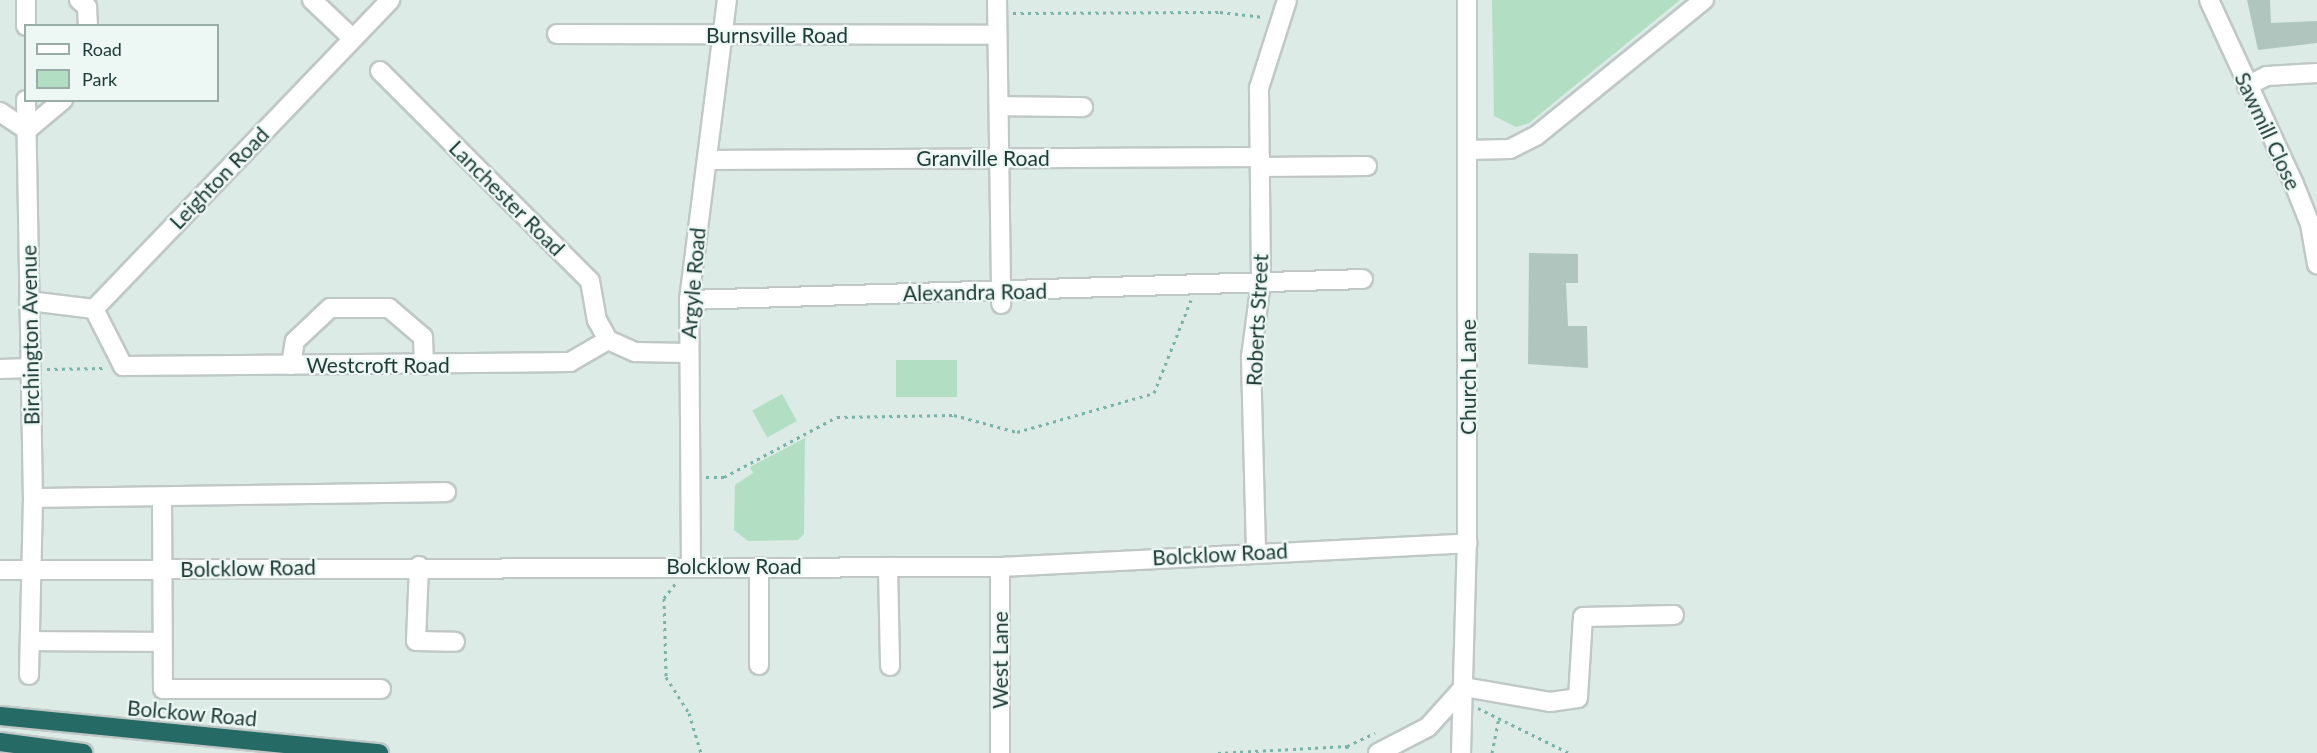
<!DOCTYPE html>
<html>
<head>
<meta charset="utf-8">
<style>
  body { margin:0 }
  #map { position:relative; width:2317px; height:753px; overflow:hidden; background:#dcebe6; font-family:Lato,sans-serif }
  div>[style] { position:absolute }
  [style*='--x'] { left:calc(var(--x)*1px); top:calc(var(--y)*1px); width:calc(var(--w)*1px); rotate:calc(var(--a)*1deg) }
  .green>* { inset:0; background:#b2dfc3; transform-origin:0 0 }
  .building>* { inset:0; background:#b1c5bf }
  .path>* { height:3px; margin-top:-1.5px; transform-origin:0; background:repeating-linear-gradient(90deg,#79b2a6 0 3px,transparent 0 7.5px) }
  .roads { filter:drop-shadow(2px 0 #c0c8c7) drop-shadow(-2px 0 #c0c8c7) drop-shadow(0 2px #c0c8c7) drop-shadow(0 -2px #c0c8c7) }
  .minor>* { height:18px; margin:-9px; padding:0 9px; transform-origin:9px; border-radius:9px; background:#fff }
  .highway>* { height:18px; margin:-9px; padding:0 9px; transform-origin:9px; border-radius:9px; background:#256a64 }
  span { translate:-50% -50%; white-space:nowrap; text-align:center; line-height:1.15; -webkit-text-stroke:4.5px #edf7f3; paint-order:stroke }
  .street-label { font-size:21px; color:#1d3b36 }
  .legend { position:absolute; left:24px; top:24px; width:195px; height:78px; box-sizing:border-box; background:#edf7f3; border:2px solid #9aaca7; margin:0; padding:8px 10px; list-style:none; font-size:18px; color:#1d3b36 }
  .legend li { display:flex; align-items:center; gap:12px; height:30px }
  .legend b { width:30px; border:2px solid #9aaca7 }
</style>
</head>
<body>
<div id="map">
  <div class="green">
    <div style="clip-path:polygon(1492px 0,1680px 0,1529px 123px,1516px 127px,1494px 116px)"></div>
    <div style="left:957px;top:360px;width:37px;height:61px;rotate:90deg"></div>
    <div style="left:782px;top:394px;width:31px;height:34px;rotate:61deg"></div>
    <div style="clip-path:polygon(805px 438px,804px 534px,798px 540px,748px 541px,734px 530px,735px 485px,753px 473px,750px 467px)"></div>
  </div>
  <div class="building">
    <div style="clip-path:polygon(2247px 0,2270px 0,2271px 23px,2317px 21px,2317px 43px,2258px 50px)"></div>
    <div style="clip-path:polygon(1529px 253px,1578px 254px,1578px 283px,1566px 283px,1568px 326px,1587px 326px,1588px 368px,1528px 364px)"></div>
  </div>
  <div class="path">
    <div style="--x:1013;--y:13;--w:207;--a:-0.3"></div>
    <div style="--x:1220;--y:12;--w:44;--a:6.5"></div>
    <div style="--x:47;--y:369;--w:59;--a:-1"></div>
    <div style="--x:706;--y:477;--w:18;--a:0"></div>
    <div style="--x:724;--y:477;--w:128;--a:-28"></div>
    <div style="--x:837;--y:417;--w:117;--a:-1"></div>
    <div style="--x:954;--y:415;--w:65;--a:15.1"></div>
    <div style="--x:1017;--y:432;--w:142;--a:-15.9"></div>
    <div style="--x:1154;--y:393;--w:100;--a:-68.3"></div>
    <div style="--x:675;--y:584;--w:18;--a:128"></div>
    <div style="--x:664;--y:598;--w:79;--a:88.5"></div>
    <div style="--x:666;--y:677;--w:43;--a:57.4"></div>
    <div style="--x:689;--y:713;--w:42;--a:73.3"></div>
    <div style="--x:1478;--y:708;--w:102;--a:26.3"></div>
    <div style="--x:1347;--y:746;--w:7;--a:90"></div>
    <div style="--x:1218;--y:753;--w:129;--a:-3.1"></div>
    <div style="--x:1347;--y:746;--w:31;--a:-25"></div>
    <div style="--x:1492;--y:753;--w:36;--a:-79"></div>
  </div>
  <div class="roads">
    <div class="minor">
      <div style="--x:26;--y:0;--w:26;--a:90"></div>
      <div style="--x:79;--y:0;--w:11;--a:41"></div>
      <div style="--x:87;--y:7;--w:19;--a:87"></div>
      <div style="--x:312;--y:0;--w:55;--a:43.5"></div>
      <div style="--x:997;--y:0;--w:304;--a:89.2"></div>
      <div style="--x:2209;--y:0;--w:203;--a:65.2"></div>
      <div style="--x:2294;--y:184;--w:43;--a:68.2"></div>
      <div style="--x:2310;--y:224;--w:41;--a:80.1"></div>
      <div style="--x:557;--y:34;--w:440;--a:0.1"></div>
      <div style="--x:380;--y:71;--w:297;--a:45"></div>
      <div style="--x:590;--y:281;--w:40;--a:80"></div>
      <div style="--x:597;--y:320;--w:23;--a:61"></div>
      <div style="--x:2247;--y:86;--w:22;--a:-27"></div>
      <div style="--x:2267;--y:76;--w:50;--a:-3.4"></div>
      <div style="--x:26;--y:100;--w:398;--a:89"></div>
      <div style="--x:33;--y:498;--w:177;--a:91.3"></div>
      <div style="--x:999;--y:106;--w:84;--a:0.7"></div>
      <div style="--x:0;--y:112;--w:32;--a:34"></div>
      <div style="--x:27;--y:130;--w:47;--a:-39.8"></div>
      <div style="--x:1468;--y:150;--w:42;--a:-1.4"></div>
      <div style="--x:1510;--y:149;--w:30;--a:-27"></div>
      <div style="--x:1537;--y:135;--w:215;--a:-39"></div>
      <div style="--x:707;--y:160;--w:553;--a:-0.31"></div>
      <div style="--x:1260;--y:167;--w:107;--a:-0.5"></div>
      <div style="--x:689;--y:300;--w:674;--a:-1.78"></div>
      <div style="--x:29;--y:301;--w:65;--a:7"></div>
      <div style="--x:94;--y:309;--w:428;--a:-46.2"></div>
      <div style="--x:94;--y:309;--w:64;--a:63"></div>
      <div style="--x:123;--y:366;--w:447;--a:-0.5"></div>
      <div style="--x:570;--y:362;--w:44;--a:-30.1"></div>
      <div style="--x:608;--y:340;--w:30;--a:24"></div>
      <div style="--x:635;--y:352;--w:52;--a:1.1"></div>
      <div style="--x:291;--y:365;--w:24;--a:-81"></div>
      <div style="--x:295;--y:341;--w:48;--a:-43.3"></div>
      <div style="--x:330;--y:308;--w:59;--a:0"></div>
      <div style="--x:389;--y:308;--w:45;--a:40.5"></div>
      <div style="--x:423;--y:337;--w:28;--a:88"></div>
      <div style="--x:0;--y:369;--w:30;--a:-2"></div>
      <div style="--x:33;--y:498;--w:413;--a:-0.8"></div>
      <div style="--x:162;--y:499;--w:190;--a:89.7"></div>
      <div style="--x:163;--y:689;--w:218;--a:0"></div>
      <div style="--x:1256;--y:551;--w:194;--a:-91.5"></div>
      <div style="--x:1251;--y:357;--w:76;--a:-82.4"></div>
      <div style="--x:1261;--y:282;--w:194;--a:-90.6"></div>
      <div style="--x:1259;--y:88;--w:92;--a:-72.3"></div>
      <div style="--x:419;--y:566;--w:75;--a:92.3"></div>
      <div style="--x:416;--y:641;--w:39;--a:1"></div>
      <div style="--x:759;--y:567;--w:98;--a:90"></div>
      <div style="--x:888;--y:567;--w:99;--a:88.8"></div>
      <div style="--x:1000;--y:567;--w:186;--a:90"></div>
      <div style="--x:691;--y:568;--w:268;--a:-90.4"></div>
      <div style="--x:689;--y:300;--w:302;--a:-82.8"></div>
      <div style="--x:0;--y:570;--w:1000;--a:-0.17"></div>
      <div style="--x:1000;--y:567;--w:468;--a:-2.9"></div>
      <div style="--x:30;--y:641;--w:132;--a:0.4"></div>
      <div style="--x:1378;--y:753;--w:56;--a:-27.5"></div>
      <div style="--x:1428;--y:727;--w:54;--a:-48"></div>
      <div style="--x:1464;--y:687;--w:87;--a:9.9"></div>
      <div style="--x:1550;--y:702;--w:28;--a:-8"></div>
      <div style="--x:1578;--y:698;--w:81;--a:-86.5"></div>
      <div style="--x:1583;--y:617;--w:91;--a:-1.3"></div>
      <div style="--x:1461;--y:753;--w:210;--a:-88.4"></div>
      <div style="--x:1467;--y:543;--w:543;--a:-90"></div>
    </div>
    <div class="highway">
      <div style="--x:0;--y:716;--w:381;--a:5.6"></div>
      <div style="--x:0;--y:742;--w:84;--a:7.5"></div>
    </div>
  </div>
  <div class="street-label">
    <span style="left:777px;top:35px">Burnsville Road</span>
    <span style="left:2268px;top:131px;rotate:65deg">Sawmill Close</span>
    <span style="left:983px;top:158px">Granville Road</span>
    <span style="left:219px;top:178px;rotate:-46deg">Leighton Road</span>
    <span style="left:507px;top:198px;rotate:45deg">Lanchester Road</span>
    <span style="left:693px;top:283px;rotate:-85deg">Argyle Road</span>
    <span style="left:975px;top:292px;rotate:-1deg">Alexandra Road</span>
    <span style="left:1257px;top:320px;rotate:-87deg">Roberts Street</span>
    <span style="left:30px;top:335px;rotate:-91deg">Birchington Avenue</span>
    <span style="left:378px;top:365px">Westcroft Road</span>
    <span style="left:1468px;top:377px;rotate:-90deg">Church Lane</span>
    <span style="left:1220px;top:554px;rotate:-3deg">Bolcklow Road</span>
    <span style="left:734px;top:566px">Bolcklow Road</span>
    <span style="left:248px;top:568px;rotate:-1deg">Bolcklow Road</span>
    <span style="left:1000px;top:660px;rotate:-90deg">West Lane</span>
    <span style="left:192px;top:713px;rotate:5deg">Bolckow Road</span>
  </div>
  <ul class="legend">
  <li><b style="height:8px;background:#fff"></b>Road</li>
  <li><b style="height:16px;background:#b2dfc3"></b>Park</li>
  </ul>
</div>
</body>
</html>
